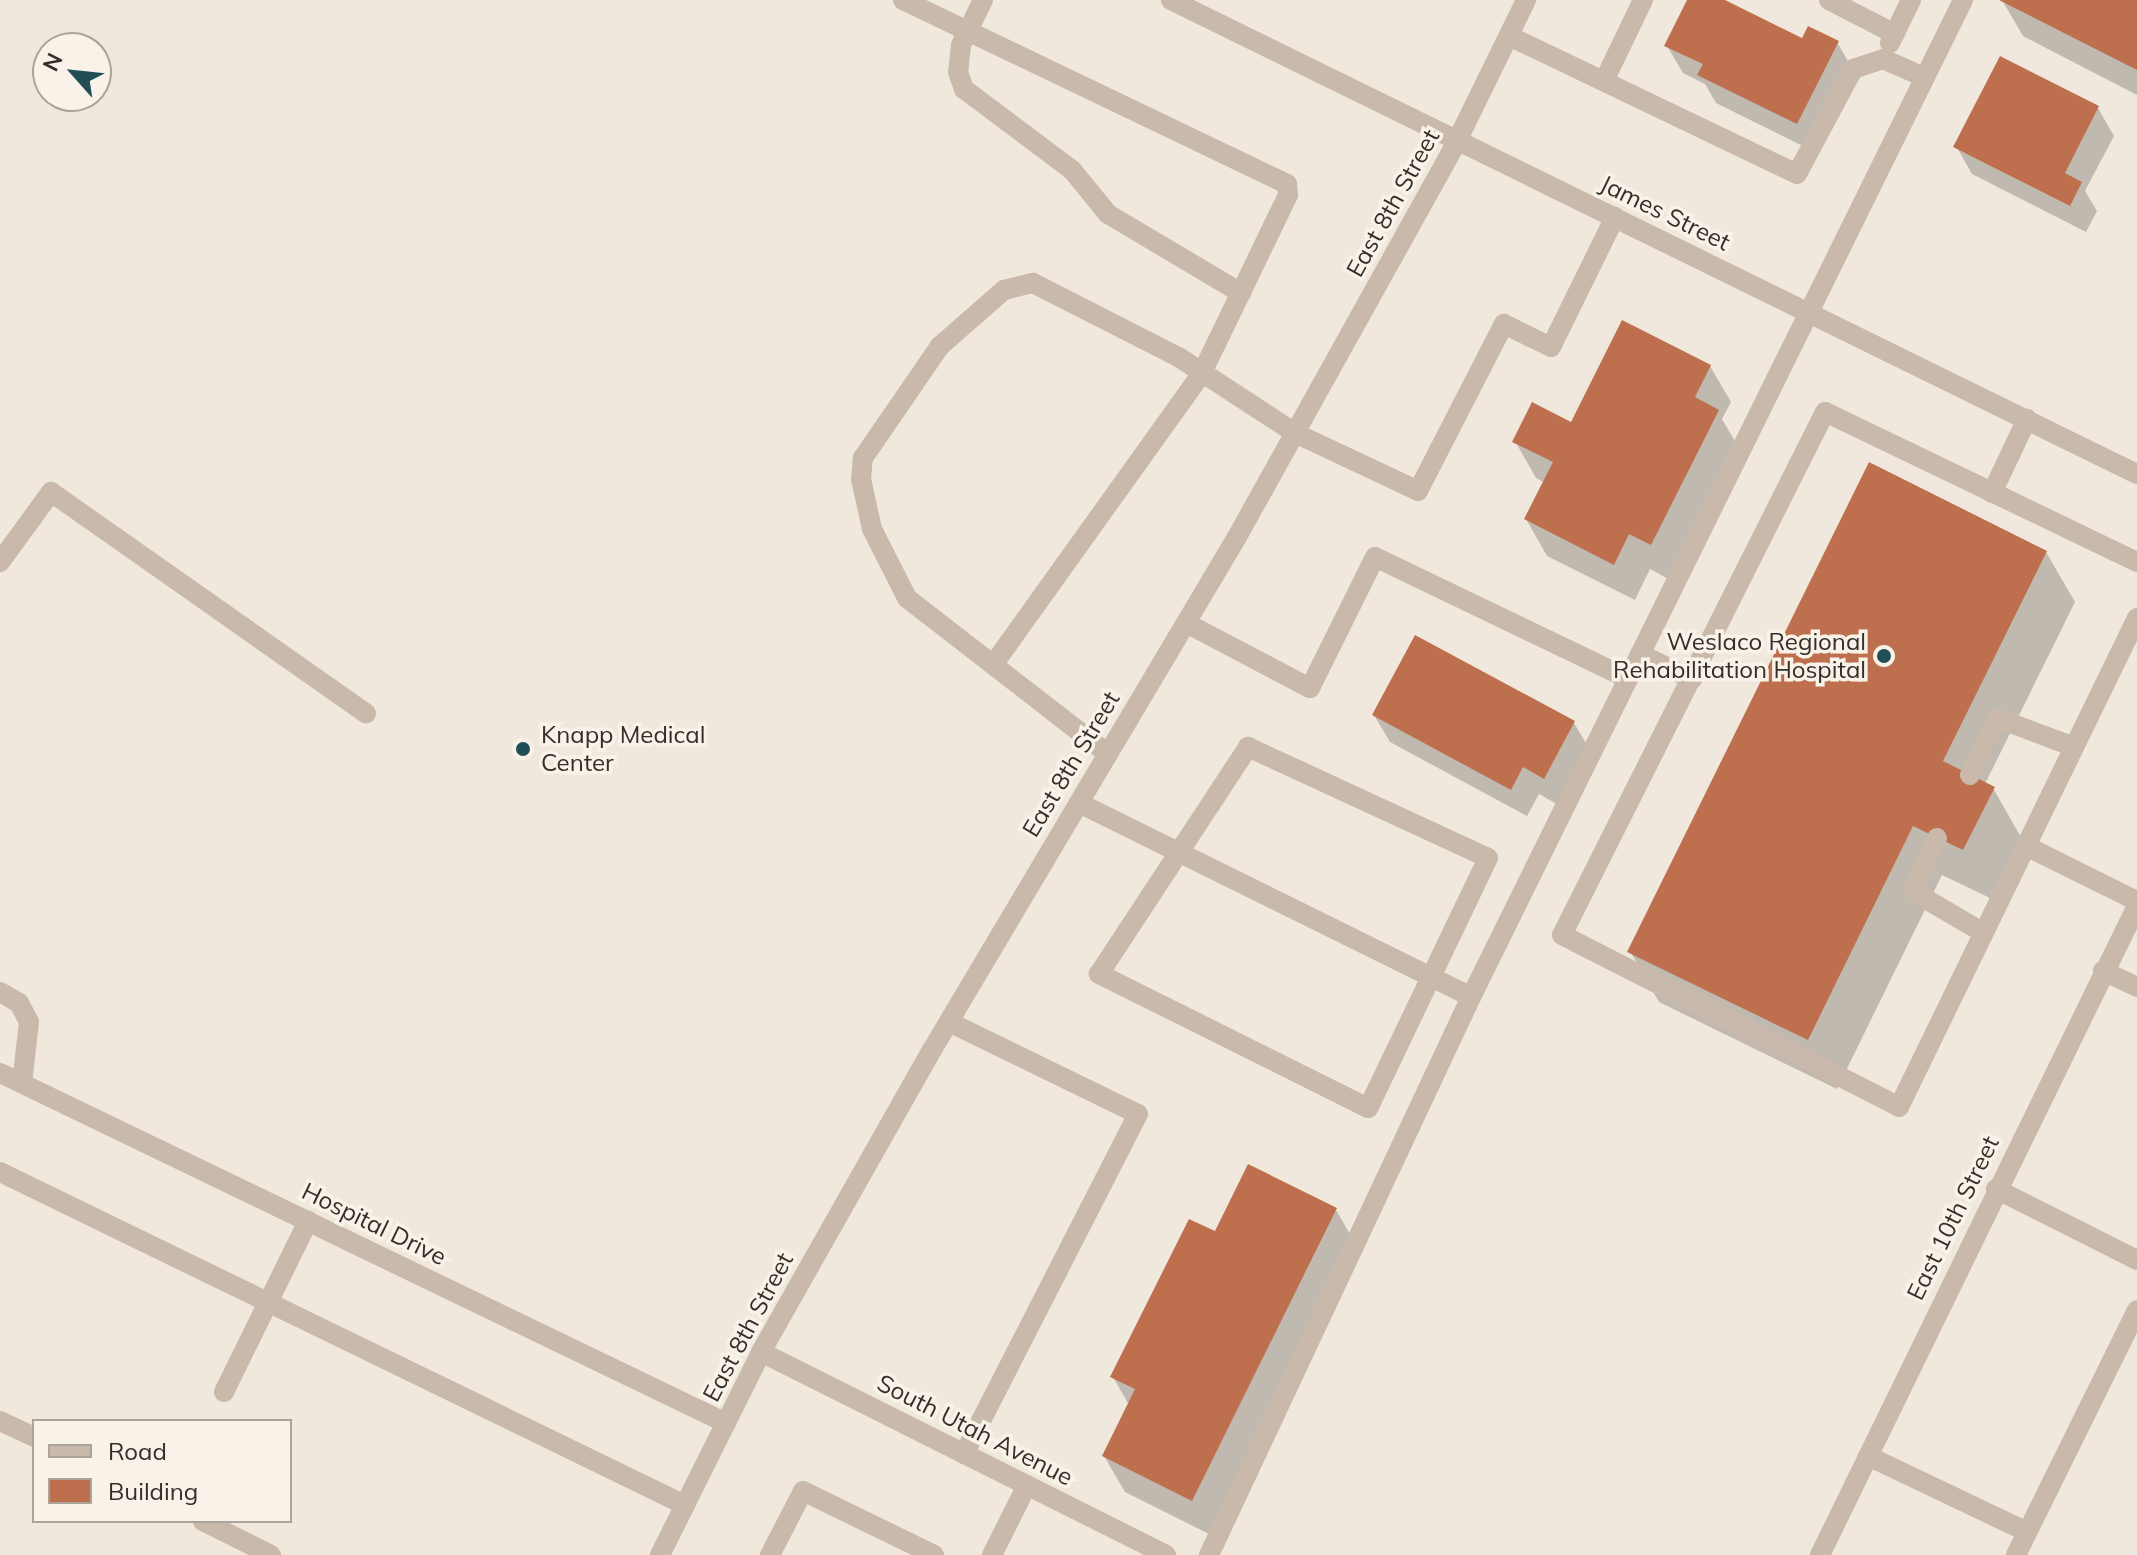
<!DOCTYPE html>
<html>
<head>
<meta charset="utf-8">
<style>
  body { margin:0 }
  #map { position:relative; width:2137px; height:1555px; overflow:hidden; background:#f1e8dd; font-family:Mulish,sans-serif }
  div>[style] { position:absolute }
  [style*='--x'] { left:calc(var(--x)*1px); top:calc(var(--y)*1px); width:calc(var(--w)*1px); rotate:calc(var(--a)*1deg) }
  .shadow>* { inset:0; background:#0003 }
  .building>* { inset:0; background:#be6f4e }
  .service>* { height:20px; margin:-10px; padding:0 10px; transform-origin:10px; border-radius:10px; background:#c8b9aa }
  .minor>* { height:20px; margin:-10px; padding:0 10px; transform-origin:10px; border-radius:10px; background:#c8b9aa }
  .tertiary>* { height:20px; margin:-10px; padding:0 10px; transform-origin:10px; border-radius:10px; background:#c8b9aa }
  .dots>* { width:22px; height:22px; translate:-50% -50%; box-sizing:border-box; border:4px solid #f8f2e9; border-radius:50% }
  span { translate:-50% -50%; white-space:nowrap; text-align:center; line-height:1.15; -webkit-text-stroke:7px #f8f2e9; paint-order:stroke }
  .street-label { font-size:24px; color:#362e29 }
  .poi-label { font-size:24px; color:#362e29 }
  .right { translate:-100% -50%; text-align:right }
  .left { translate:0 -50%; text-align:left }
  .legend { position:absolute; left:32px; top:1419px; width:260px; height:104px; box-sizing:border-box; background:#f8f2e9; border:2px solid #aaa49c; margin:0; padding:10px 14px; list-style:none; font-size:24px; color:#362e29 }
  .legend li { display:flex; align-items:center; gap:16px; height:40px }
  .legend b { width:40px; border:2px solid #aaa49c }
  .north { position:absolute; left:32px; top:32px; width:80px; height:80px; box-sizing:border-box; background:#f8f2e9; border:2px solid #aaa49c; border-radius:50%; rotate:297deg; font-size:22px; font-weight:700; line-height:32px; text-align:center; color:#362e29 }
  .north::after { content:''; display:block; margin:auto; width:28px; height:36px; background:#214e55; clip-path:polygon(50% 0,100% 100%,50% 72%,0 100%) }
</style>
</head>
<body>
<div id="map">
  <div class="shadow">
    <div style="clip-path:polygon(1689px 0,1721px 0,1803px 40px,1837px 42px,1853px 70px,1813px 151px,1716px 103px,1705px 84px,1683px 73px,1667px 46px)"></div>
    <div style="clip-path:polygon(2002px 0,2137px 0,2137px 95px,2023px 36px)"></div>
    <div style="clip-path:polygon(2098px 108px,2114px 136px,2085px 191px,2097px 211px,2086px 232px,1972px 174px,1956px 146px)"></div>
    <div style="clip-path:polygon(1710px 366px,1731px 402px,1722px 419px,1739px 448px,1672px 581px,1650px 569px,1635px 600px,1547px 556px,1526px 519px,1545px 483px,1536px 478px,1515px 441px,1572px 424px)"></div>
    <div style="clip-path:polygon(2046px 552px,2075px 602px,1985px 784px,1993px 788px,2022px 839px,1992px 899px,1942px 875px,1837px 1089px,1659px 1002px,1630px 951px)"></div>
    <div style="clip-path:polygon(1374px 715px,1574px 723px,1590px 750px,1560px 806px,1539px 794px,1527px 816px,1390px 742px)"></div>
    <div style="clip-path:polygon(1336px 1210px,1357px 1246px,1213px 1536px,1125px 1492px,1104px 1456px,1129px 1405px,1113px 1377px)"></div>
  </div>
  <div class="building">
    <div style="clip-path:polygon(1687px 0,1725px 0,1802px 38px,1808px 26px,1839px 41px,1797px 124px,1697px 75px,1703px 64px,1664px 46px)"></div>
    <div style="clip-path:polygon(1999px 0,2137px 0,2137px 70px)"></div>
    <div style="clip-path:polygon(2000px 56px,2099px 106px,2065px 173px,2082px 182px,2070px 206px,1953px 147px)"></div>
    <div style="clip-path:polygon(1622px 320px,1711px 365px,1695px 397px,1719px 410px,1651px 545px,1629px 534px,1614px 565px,1524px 519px,1553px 462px,1512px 442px,1532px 402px,1571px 422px)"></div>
    <div style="clip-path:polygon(1869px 462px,2047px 551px,1943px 761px,1995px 787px,1963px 850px,1913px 826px,1808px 1040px,1627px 952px)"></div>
    <div style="clip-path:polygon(1415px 635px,1575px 721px,1544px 779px,1523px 767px,1511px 790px,1372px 715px)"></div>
    <div style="clip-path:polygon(1248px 1164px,1337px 1208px,1192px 1501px,1102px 1456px,1135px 1389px,1110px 1377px,1189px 1219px,1215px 1231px)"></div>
  </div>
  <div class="service">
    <div style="--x:903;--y:0;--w:426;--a:25.6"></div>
    <div style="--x:1287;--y:184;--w:11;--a:85"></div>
    <div style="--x:1288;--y:195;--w:198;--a:115.8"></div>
    <div style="--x:1202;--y:373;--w:359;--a:125.6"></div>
    <div style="--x:983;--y:0;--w:50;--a:116.1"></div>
    <div style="--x:961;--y:45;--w:27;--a:96"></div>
    <div style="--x:958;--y:72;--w:18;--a:71"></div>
    <div style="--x:964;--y:89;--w:135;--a:36.9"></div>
    <div style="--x:1072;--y:170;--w:57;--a:50.7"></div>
    <div style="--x:1108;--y:214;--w:155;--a:30.7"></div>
    <div style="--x:1829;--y:0;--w:74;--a:27.3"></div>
    <div style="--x:1509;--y:36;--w:319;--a:25.6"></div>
    <div style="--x:1797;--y:174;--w:119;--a:-61.9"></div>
    <div style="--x:1853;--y:69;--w:32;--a:-18"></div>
    <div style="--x:1883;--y:59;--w:45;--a:23.7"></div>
    <div style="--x:1890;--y:43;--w:48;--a:-64"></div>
    <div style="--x:1604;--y:81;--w:90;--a:-64.3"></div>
    <div style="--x:1992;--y:493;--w:82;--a:-64.7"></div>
    <div style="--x:0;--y:562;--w:87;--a:-53.9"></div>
    <div style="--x:51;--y:492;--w:385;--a:35.1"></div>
    <div style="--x:2137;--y:562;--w:346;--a:-154.3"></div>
    <div style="--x:1825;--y:412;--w:585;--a:116.7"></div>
    <div style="--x:1562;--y:935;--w:378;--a:27"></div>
    <div style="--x:1899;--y:1107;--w:544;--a:-64.05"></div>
    <div style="--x:1186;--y:623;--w:140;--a:27.7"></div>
    <div style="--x:1310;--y:688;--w:146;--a:-63.6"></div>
    <div style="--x:1375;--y:557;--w:281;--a:25.7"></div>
    <div style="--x:1640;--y:654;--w:58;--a:25.7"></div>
    <div style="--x:1248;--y:747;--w:264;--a:24.8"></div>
    <div style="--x:1488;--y:858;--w:277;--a:115.6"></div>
    <div style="--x:1368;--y:1108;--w:301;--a:-153.5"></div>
    <div style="--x:1099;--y:974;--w:272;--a:-56.7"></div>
    <div style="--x:1108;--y:754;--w:254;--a:-142.2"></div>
    <div style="--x:907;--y:598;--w:77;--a:-116.9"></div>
    <div style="--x:872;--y:529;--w:51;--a:-102.4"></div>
    <div style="--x:861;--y:479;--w:21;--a:-85"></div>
    <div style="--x:863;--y:458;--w:136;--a:-55.5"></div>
    <div style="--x:940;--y:346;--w:85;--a:-41.2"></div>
    <div style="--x:1004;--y:290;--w:30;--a:-14"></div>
    <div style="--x:1033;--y:283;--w:165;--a:27"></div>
    <div style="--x:1180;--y:358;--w:137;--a:33.1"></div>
    <div style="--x:1295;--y:433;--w:136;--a:25.2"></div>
    <div style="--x:1418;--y:491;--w:188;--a:-62.8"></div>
    <div style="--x:1504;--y:324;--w:52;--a:26.1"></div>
    <div style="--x:1551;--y:347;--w:145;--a:-63.8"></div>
    <div style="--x:1970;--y:775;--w:63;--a:-64.7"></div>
    <div style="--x:1997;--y:718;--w:82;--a:20.6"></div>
    <div style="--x:1079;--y:803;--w:437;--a:26.3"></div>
    <div style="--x:1937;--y:838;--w:59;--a:115.3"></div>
    <div style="--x:1912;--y:891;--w:83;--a:30.3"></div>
    <div style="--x:2026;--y:846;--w:124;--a:26.4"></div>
    <div style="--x:2103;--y:971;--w:38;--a:25"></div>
    <div style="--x:0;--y:992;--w:22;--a:30"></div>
    <div style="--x:19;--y:1003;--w:21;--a:62"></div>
    <div style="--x:29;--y:1022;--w:61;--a:96.5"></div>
    <div style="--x:949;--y:1022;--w:210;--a:26"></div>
    <div style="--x:1138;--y:1114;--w:382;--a:117.1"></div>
    <div style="--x:224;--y:1392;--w:191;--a:-63.8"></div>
    <div style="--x:0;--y:1421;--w:38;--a:25"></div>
    <div style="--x:1868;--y:1456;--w:176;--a:25.5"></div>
    <div style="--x:203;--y:1521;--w:76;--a:26.6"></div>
    <div style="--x:770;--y:1555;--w:72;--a:-62.7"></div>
    <div style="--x:803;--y:1491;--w:146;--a:26"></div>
    <div style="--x:992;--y:1555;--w:78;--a:-63.4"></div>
    <div style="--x:1209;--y:1555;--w:616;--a:-64.85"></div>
    <div style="--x:1471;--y:997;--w:1112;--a:-63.73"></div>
    <div style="--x:2016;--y:1555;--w:273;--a:-63.7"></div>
  </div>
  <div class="minor">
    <div style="--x:1171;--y:0;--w:1076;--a:26.14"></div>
    <div style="--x:0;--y:1073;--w:806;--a:25.74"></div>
    <div style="--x:0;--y:1172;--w:762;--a:25.93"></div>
    <div style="--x:1996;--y:1189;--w:158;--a:26.7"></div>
    <div style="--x:761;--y:1352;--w:453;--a:26.6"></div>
    <div style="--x:1820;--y:1555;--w:722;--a:-63.97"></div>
  </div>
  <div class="tertiary">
    <div style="--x:660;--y:1555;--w:227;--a:-63.5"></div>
    <div style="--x:761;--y:1352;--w:347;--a:-60.5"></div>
    <div style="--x:932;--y:1050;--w:597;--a:-59.27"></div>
    <div style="--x:1237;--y:537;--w:453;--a:-60.9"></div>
    <div style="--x:1457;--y:141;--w:157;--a:-63.9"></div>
  </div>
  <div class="dots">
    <div style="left:1884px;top:656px;background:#214e55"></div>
    <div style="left:523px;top:749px;background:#214e55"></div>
  </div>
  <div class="street-label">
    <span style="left:1393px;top:203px;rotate:-61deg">East 8th Street</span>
    <span style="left:1665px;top:213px;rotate:26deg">James Street</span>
    <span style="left:1071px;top:764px;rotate:-59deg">East 8th Street</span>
    <span style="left:1953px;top:1218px;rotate:-64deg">East 10th Street</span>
    <span style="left:374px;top:1224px;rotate:26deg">Hospital Drive</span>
    <span style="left:748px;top:1327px;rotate:-62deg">East 8th Street</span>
    <span style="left:975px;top:1430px;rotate:27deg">South Utah Avenue</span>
  </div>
  <div class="poi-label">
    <span class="right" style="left:1866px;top:656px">Weslaco Regional<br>Rehabilitation Hospital</span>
    <span class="left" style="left:541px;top:749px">Knapp Medical<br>Center</span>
  </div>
  <ul class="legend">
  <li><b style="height:10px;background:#c8b9aa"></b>Road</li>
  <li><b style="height:22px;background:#be6f4e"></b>Building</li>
  </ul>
  <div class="north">N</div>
</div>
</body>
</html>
